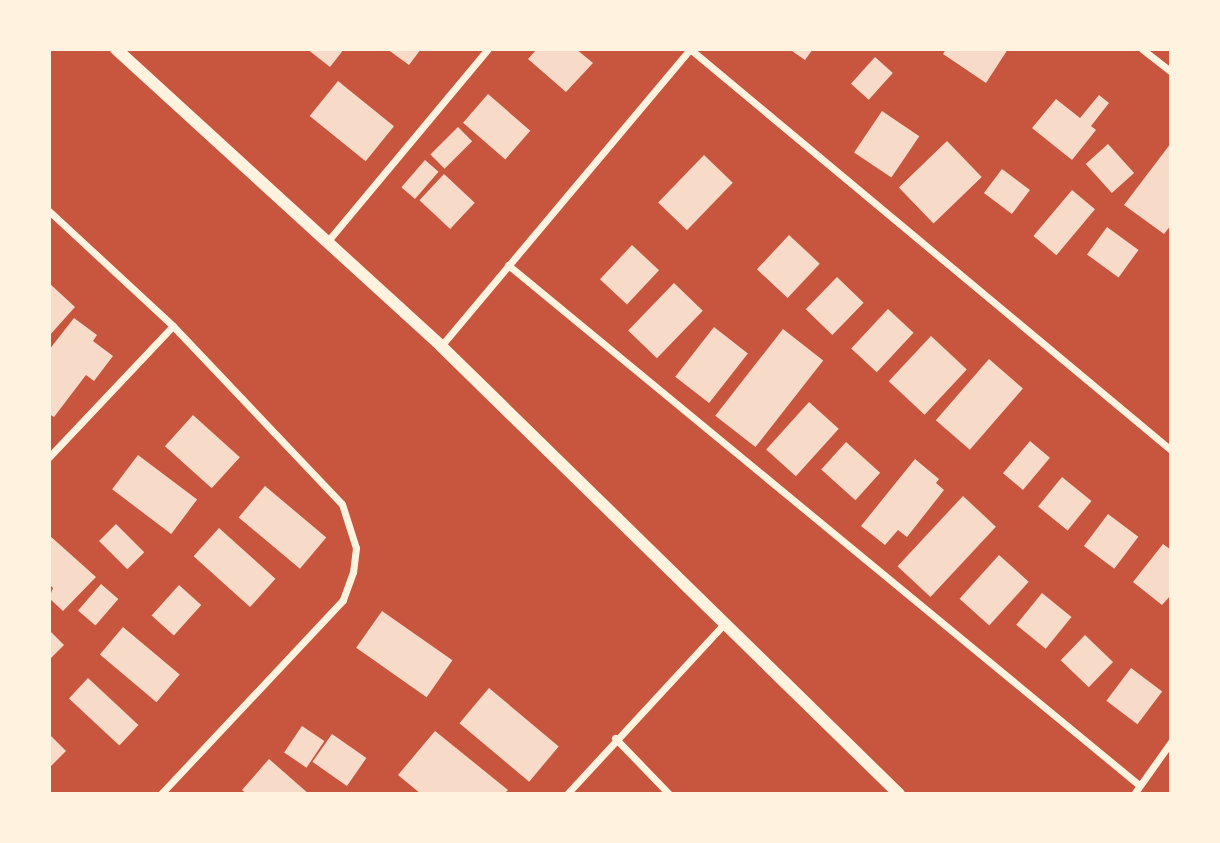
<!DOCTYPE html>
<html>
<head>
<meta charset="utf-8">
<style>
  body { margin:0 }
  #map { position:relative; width:1220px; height:843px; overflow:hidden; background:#c8553d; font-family:Lora,serif }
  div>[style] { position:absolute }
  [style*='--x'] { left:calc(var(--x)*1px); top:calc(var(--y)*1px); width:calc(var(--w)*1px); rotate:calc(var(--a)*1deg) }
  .building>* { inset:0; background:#f7dbc8; transform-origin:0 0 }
  .minor>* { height:7px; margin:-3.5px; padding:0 3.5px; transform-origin:3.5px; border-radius:3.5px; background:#fff3e0 }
  .tertiary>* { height:12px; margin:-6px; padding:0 6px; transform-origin:6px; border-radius:6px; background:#fff3e0 }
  span { translate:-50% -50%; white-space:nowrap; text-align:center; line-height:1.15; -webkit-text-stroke:7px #fff3e0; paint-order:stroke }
  .frame { position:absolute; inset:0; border:51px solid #fff3e0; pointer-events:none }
</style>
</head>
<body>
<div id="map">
  <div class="building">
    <div style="clip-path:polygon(307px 49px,344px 49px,330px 67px)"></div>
    <div style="clip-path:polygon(387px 49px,421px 49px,409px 65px)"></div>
    <div style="clip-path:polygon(537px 49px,576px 49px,593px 63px,566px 92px,528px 59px)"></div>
    <div style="clip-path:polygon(789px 49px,813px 49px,805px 60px)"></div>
    <div style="clip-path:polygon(946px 49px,1008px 49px,986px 83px,943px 54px)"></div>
    <div style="left:875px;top:57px;width:24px;height:36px;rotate:42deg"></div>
    <div style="left:338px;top:81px;width:72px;height:45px;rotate:39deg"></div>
    <div style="left:488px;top:94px;width:56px;height:38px;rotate:41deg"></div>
    <div style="clip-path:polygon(1099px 95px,1109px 103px,1091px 126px,1096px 130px,1072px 160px,1032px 128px,1056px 99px,1080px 118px)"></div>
    <div style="left:882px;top:111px;width:45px;height:50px;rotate:34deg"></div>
    <div style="left:458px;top:127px;width:20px;height:39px;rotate:45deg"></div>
    <div style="left:947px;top:141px;width:50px;height:67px;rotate:46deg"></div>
    <div style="clip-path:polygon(1171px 143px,1171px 225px,1164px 234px,1124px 205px)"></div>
    <div style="left:1108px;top:144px;width:39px;height:30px;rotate:48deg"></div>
    <div style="left:704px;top:155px;width:40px;height:66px;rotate:44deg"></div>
    <div style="left:425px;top:160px;width:18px;height:36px;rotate:41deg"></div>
    <div style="left:1002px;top:169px;width:35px;height:30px;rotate:37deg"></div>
    <div style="left:444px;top:174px;width:42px;height:36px;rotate:43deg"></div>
    <div style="left:1072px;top:190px;width:30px;height:60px;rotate:40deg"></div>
    <div style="left:1107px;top:227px;width:39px;height:34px;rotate:36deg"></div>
    <div style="left:789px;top:235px;width:42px;height:47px;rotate:43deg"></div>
    <div style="left:632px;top:245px;width:37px;height:47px;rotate:43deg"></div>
    <div style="left:837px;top:277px;width:37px;height:45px;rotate:44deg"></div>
    <div style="clip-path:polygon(49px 283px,75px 307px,49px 336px)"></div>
    <div style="left:674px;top:283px;width:40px;height:66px;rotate:44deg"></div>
    <div style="left:888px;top:309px;width:35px;height:54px;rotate:43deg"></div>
    <div style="clip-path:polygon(74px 318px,97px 335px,93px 341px,113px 356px,94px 381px,86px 375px,54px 417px,49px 414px,49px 350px)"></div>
    <div style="left:714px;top:327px;width:43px;height:63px;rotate:38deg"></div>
    <div style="left:783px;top:329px;width:51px;height:110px;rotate:38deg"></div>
    <div style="left:931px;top:336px;width:49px;height:62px;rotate:43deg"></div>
    <div style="left:989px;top:359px;width:45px;height:81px;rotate:41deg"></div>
    <div style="left:809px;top:402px;width:40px;height:64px;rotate:42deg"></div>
    <div style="left:193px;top:415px;width:63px;height:42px;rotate:42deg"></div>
    <div style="left:1030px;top:441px;width:26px;height:42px;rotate:40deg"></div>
    <div style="left:846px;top:442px;width:46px;height:37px;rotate:42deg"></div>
    <div style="left:138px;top:455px;width:74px;height:43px;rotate:37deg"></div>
    <div style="clip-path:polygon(915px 459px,939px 479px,936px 483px,944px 490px,907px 537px,898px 530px,885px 545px,861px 526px)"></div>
    <div style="left:1062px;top:477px;width:38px;height:38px;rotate:39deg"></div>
    <div style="left:265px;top:486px;width:80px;height:41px;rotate:40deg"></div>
    <div style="left:963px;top:496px;width:45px;height:96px;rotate:43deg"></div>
    <div style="left:1108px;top:514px;width:38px;height:40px;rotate:37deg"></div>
    <div style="left:116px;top:524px;width:40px;height:24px;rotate:45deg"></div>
    <div style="left:219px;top:528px;width:76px;height:38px;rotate:42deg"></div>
    <div style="clip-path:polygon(49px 535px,96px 577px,63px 611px,49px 598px,53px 588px,49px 584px)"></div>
    <div style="clip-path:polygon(1163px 544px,1171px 550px,1171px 595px,1162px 605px,1133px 582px)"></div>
    <div style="left:999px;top:555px;width:40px;height:59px;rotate:42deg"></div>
    <div style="left:101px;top:584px;width:23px;height:35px;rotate:41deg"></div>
    <div style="left:179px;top:585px;width:30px;height:41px;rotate:42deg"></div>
    <div style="left:1042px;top:593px;width:38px;height:41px;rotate:39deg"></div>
    <div style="left:382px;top:611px;width:86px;height:45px;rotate:35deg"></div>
    <div style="left:123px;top:627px;width:74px;height:36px;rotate:40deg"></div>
    <div style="clip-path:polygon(49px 630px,64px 645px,49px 660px)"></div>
    <div style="left:1085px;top:635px;width:39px;height:35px;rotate:44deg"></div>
    <div style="left:1131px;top:668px;width:39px;height:41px;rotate:37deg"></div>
    <div style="left:88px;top:678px;width:69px;height:28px;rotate:43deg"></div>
    <div style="left:489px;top:688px;width:91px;height:46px;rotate:40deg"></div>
    <div style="left:302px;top:726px;width:27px;height:32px;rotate:34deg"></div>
    <div style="clip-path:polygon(435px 731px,508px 790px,504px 794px,421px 794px,398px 775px)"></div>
    <div style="clip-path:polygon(49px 734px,66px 751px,49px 768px)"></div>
    <div style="left:332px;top:734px;width:42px;height:34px;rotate:35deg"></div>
    <div style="clip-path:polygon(269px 759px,309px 794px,247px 794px,242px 790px)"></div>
  </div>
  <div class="minor">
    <div style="--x:690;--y:49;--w:626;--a:39.82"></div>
    <div style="--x:1142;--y:49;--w:37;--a:38"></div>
    <div style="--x:49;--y:211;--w:169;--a:42.8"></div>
    <div style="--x:173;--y:326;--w:245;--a:46.5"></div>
    <div style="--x:342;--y:504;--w:46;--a:72.3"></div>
    <div style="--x:356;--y:548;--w:24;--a:97"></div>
    <div style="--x:353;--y:572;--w:30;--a:110"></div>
    <div style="--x:343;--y:600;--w:266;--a:133.2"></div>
    <div style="--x:327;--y:242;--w:251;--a:-50.2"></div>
    <div style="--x:508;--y:265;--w:818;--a:39.49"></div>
    <div style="--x:441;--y:346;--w:388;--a:-50"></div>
    <div style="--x:49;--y:457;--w:180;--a:-46.6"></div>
    <div style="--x:615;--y:738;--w:78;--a:46"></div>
    <div style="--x:567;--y:794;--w:233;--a:-47.3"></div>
    <div style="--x:1134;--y:794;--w:64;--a:-54.6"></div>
  </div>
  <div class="tertiary">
    <div style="--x:116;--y:49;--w:440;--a:42.4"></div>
    <div style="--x:441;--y:346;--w:641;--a:44.37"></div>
  </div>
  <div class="frame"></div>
</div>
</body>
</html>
